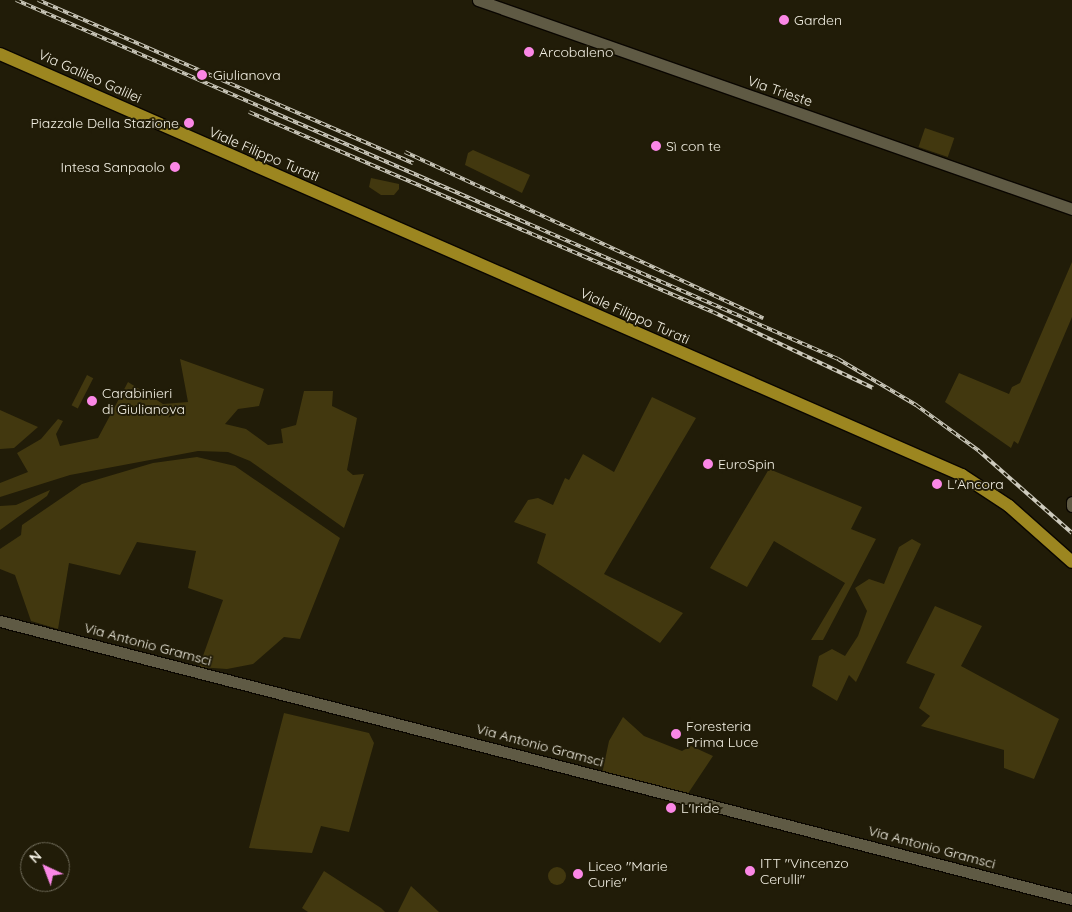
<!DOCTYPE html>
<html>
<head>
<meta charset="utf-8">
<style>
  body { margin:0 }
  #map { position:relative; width:1072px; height:912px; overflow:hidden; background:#211c08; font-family:Quicksand,sans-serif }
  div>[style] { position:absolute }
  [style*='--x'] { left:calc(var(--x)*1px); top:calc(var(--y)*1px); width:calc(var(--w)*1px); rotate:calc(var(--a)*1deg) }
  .green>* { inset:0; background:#42380f; transform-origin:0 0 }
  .round { border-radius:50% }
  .roads { filter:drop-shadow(1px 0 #0a0600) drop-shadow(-1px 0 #0a0600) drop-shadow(0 1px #0a0600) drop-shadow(0 -1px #0a0600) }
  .secondary>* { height:11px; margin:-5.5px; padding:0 5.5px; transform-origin:5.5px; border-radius:5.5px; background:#5f5a44 }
  .primary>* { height:12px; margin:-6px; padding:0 6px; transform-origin:6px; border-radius:6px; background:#9c8620 }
  .rail>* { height:4px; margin-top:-2px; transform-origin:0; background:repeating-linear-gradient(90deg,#211c08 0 5.5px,#cdcabd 0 11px); box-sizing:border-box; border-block:1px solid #cdcabd }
  .dots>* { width:14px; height:14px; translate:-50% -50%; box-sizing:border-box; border:2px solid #211c08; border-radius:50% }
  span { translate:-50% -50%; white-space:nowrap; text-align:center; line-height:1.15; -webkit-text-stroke:4px #211c08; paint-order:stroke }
  .poi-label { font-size:14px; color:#f3f0e4 }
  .left { translate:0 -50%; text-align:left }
  .right { translate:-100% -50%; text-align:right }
  .street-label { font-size:14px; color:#f3f0e4 }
  .north { position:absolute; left:20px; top:842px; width:50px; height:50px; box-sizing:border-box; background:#211c08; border:1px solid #757160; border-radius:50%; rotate:317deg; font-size:14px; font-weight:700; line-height:20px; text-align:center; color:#f3f0e4 }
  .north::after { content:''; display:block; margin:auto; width:18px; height:22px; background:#fb87e6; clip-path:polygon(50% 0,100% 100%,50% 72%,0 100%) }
</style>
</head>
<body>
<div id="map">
  <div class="green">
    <div style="left:925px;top:128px;width:31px;height:20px;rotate:19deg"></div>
    <div style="clip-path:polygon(473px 150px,530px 175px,522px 193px,465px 165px,468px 153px)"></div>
    <div style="clip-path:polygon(371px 178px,399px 184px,399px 189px,394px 195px,381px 195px,369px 187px)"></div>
    <div style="clip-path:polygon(1072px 262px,1072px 317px,1018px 444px,1014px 441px,1011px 448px,945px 402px,959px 373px,1009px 394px,1012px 387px,1020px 383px)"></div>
    <div style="clip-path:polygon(180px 359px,264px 389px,259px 406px,238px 409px,225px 424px,246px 429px,268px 445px,283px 443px,281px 429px,296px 425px,304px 391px,333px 391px,332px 406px,357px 418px,347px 470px,353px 475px,364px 474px,344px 528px,250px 461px,228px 452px,198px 451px,70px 475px,0 497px,0 483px,28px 472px,17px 453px,41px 439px,58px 419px,63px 421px,56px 434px,60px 446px,98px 438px,128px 382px,163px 404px,188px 402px)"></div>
    <div style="left:87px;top:375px;width:7px;height:34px;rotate:27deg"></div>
    <div style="clip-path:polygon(652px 397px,696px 418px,604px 574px,683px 613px,660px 643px,537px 563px,546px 534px,514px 522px,528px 500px,538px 498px,553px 505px,565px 478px,569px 480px,583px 454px,614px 472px)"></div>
    <div style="clip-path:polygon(0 410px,38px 427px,14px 448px,0 449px)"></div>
    <div style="clip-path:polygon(197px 457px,235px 466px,340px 538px,300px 639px,284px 637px,253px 664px,227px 669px,199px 667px,223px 600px,188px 588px,196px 551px,137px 542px,120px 575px,69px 563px,58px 629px,31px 621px,15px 575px,0 569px,0 549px,21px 535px,22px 525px,82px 484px,153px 463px)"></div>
    <div style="clip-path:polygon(769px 469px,862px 507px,851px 529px,876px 539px,823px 640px,811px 640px,845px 583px,774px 541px,747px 587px,710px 568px)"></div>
    <div style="clip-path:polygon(50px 490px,47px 496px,0 530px,0 506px,16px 505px)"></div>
    <div style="clip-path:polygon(912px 539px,921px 544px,856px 682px,849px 675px,837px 701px,812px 686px,819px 656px,832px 649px,845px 656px,858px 636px,867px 611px,855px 588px,869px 579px,884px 584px,899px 547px)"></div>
    <div style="clip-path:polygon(935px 606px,982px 626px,961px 666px,1059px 719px,1034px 779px,1004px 768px,1004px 750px,921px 726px,930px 716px,919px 708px,935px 674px,906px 663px)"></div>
    <div style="clip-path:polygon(284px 713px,369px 733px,374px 743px,349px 832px,321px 826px,312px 853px,249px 848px)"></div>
    <div style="clip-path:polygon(623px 717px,644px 736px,682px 751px,691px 746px,713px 756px,687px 795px,602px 774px,609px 741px)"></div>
    <div class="round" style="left:548px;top:867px;width:18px;height:18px"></div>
    <div style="clip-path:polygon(324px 871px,381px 908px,385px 912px,308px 912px,302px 908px)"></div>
    <div style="clip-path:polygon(411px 886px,439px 912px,398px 912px)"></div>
  </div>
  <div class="roads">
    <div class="secondary">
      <div style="--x:478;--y:0;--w:630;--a:19.38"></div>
      <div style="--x:1072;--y:502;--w:4;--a:90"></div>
      <div style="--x:0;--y:621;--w:1107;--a:14.54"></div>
    </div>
    <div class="primary">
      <div style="--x:0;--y:54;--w:1050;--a:23.64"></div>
      <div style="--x:962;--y:475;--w:56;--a:33.4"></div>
      <div style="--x:1009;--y:506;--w:84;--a:41.6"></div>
    </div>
  </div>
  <div class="rail">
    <div style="--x:16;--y:0;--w:897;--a:23.59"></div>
    <div style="--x:838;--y:359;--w:91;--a:30.5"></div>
    <div style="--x:916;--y:405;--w:78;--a:36.1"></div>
    <div style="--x:979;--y:451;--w:124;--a:41.4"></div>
    <div style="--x:38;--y:0;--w:409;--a:23.5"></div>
    <div style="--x:249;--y:112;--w:505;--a:23.32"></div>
    <div style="--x:713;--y:312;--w:177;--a:25.4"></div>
    <div style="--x:405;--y:152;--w:395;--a:24.9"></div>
  </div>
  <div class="dots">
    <div style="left:784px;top:20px;background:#fb87e6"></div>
    <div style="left:529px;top:52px;background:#fb87e6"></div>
    <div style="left:202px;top:75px;background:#fb87e6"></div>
    <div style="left:189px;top:123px;background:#fb87e6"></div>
    <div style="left:656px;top:146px;background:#fb87e6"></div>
    <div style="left:175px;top:167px;background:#fb87e6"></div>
    <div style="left:92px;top:401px;background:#fb87e6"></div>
    <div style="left:708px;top:464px;background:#fb87e6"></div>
    <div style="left:937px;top:484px;background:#fb87e6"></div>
    <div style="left:676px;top:734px;background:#fb87e6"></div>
    <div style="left:671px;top:808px;background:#fb87e6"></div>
    <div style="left:750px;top:871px;background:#fb87e6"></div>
    <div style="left:578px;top:874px;background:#fb87e6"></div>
  </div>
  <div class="poi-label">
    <span class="left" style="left:794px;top:20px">Garden</span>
    <span class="left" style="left:539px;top:52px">Arcobaleno</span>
    <span class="left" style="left:213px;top:75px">Giulianova</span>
    <span class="right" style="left:179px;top:123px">Piazzale Della Stazione</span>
    <span class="left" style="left:666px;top:146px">Sì con te</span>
    <span class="right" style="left:165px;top:167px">Intesa Sanpaolo</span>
    <span class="left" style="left:102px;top:401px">Carabinieri<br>di Giulianova</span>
    <span class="left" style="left:718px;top:464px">EuroSpin</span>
    <span class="left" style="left:947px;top:484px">L'Ancora</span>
    <span class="left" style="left:686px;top:734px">Foresteria<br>Prima Luce</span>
    <span class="left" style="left:681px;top:808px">L'Iride</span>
    <span class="left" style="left:760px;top:871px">ITT "Vincenzo<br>Cerulli"</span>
    <span class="left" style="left:588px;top:874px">Liceo "Marie<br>Curie"</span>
  </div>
  <div class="street-label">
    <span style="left:90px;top:76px;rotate:24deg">Via Galileo Galilei</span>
    <span style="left:780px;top:91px;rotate:19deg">Via Trieste</span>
    <span style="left:264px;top:154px;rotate:23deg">Viale Filippo Turati</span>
    <span style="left:635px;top:316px;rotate:24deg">Viale Filippo Turati</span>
    <span style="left:148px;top:644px;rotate:15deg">Via Antonio Gramsci</span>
    <span style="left:540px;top:745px;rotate:15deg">Via Antonio Gramsci</span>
    <span style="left:932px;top:847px;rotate:15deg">Via Antonio Gramsci</span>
  </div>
  <div class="north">N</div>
</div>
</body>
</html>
